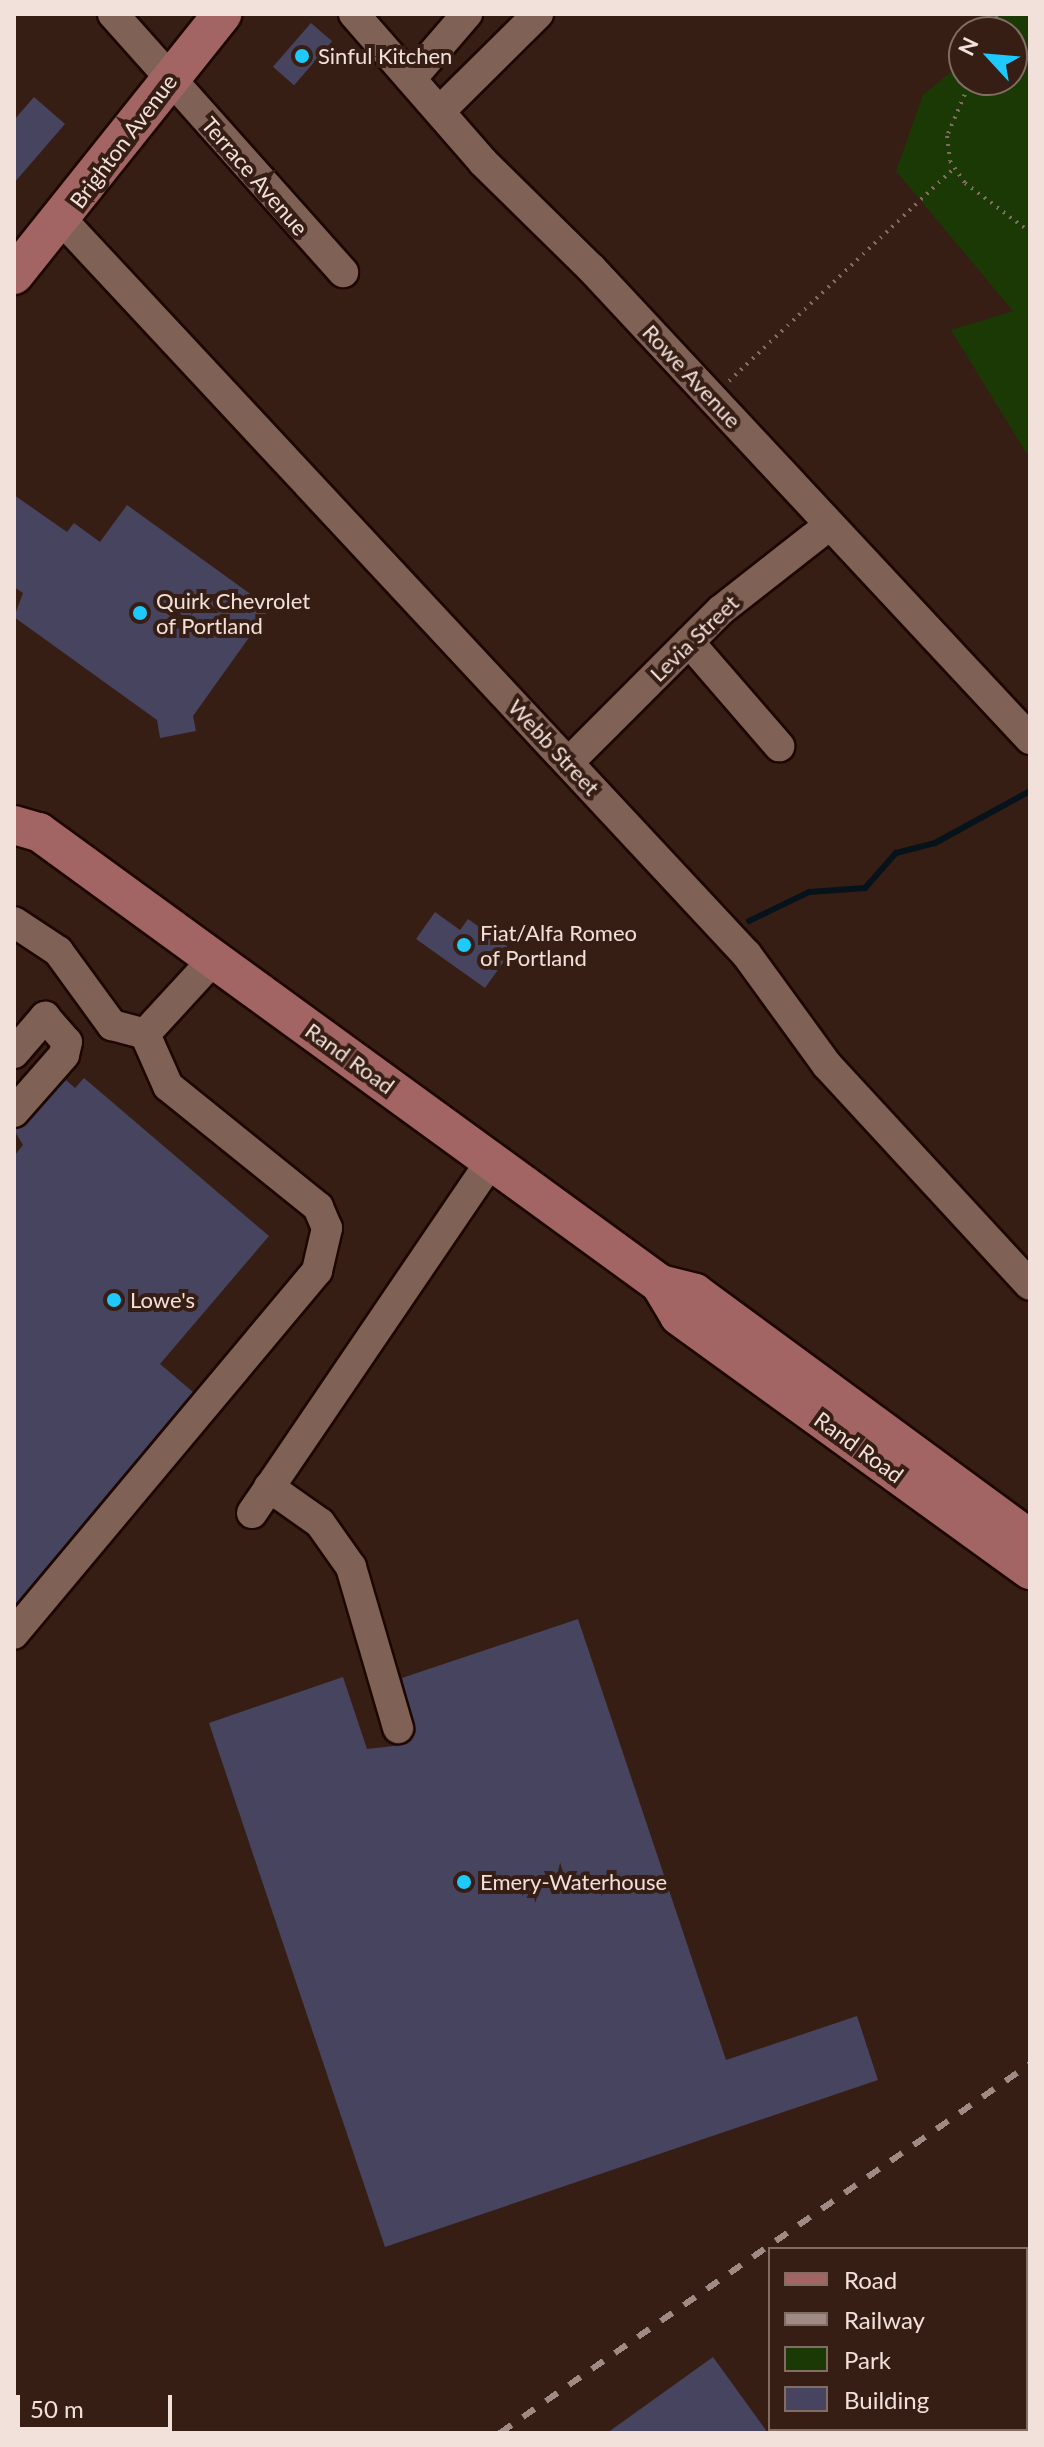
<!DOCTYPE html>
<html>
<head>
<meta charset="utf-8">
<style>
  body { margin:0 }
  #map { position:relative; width:1044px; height:2447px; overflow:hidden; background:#371e15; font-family:Lato,sans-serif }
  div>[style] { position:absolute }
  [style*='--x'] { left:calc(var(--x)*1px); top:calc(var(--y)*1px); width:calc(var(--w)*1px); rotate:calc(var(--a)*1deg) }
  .green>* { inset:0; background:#1a3904 }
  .stream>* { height:6px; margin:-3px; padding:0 3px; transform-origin:3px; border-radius:3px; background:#07131a }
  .building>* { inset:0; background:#46445e; transform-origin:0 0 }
  .path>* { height:4px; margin-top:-2px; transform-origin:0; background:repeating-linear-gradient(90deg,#816b63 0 2px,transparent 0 8px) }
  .roads { filter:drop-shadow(2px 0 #1d0702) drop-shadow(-2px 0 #1d0702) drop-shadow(0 2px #1d0702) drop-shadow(0 -2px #1d0702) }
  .minor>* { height:30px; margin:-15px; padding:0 15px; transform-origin:15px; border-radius:15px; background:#7f6156 }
  .major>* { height:38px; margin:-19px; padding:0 19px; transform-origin:19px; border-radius:19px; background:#a36564 }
  .rail>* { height:6px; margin-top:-3px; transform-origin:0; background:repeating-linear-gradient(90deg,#a08b84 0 14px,transparent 0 28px) }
  .dots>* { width:22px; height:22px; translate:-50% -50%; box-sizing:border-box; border:4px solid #371e15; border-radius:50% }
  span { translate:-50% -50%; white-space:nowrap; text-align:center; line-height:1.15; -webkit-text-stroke:8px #371e15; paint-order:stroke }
  .poi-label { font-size:22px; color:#f2e0da }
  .left { translate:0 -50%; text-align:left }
  .street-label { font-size:22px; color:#f2e0da }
  .frame { position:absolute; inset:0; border:16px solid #f2e0da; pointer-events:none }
  .legend { position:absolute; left:768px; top:2247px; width:260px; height:184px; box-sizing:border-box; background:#371e15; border:2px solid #826c64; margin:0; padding:10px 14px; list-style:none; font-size:24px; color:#f2e0da }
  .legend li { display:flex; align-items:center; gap:16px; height:40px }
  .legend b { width:40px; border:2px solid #826c64 }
  .north { position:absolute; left:948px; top:16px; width:80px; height:80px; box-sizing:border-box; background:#371e15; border:2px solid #826c64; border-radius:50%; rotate:296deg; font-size:22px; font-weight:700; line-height:32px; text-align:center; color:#f2e0da }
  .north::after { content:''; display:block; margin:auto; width:28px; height:36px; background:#1ec9fd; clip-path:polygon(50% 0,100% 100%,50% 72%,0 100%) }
  .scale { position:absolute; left:16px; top:2395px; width:156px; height:36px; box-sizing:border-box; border:4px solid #f2e0da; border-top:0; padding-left:10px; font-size:24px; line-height:28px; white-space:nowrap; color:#f2e0da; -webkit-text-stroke:6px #371e15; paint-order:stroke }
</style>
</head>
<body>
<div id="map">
  <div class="green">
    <div style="clip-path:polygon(985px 14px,1030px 14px,1030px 459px,951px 330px,1013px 311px,896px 171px,923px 95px,964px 61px,964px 80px,1012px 80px,1012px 32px,978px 32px)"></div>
  </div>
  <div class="stream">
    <div style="--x:749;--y:921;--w:67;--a:-25.8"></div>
    <div style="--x:809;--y:892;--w:56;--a:-4.1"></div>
    <div style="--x:865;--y:888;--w:47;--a:-48.5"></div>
    <div style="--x:896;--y:853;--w:40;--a:-14.4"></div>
    <div style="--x:935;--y:843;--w:108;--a:-28.7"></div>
  </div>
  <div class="building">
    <div style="left:311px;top:23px;width:28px;height:58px;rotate:41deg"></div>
    <div style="clip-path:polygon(34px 97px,65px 124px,14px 183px,14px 120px)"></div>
    <div style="clip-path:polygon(14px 495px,67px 532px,74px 523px,100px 542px,127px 505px,270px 608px,193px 716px,196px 731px,160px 738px,157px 720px,14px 617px,23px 593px,14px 587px)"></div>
    <div style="clip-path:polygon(435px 912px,460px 930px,468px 919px,512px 950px,485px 988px,416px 939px)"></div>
    <div style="clip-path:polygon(84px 1078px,269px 1236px,160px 1364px,193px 1392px,14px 1606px,14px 1156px,23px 1145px,14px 1130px,66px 1080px,75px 1088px)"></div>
    <div style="clip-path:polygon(578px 1619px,726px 2060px,857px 2016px,878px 2080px,385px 2247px,209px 1723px,343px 1677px,367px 1749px,402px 1745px,416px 1732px,402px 1678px)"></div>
    <div style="clip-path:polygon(713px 2357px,768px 2433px,607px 2433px)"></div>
  </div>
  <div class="path">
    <div style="--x:989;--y:32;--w:20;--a:-63"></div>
    <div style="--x:971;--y:80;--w:61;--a:113.2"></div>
    <div style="--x:947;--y:136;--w:25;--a:83"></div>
    <div style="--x:950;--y:161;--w:27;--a:56"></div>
    <div style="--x:965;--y:183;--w:81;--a:37"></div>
    <div style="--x:729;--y:381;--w:310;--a:-43.4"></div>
  </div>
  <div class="roads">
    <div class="minor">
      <div style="--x:113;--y:14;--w:346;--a:48.3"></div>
      <div style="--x:354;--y:14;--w:196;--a:48.9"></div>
      <div style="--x:483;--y:162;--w:151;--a:44.5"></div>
      <div style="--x:591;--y:268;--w:644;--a:47.01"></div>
      <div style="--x:411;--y:79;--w:86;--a:-49.3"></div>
      <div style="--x:440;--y:111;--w:138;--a:-44.7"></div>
      <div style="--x:63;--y:221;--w:1003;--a:47.02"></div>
      <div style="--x:747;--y:955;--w:136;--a:54"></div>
      <div style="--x:827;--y:1065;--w:299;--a:47.3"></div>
      <div style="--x:689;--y:642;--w:138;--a:49.1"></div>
      <div style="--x:569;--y:762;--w:215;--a:-45"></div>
      <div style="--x:721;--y:610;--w:136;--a:-38.1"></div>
      <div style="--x:14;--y:922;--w:53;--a:33.4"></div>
      <div style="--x:58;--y:951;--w:92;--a:53.9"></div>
      <div style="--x:112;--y:1025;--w:34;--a:15"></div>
      <div style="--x:145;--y:1034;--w:57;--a:66.1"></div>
      <div style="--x:168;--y:1086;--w:193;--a:38.9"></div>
      <div style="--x:318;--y:1207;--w:23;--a:67"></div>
      <div style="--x:327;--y:1228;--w:44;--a:103.1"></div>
      <div style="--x:317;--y:1271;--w:473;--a:129.9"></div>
      <div style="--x:145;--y:1034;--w:102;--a:-47.4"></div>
      <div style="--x:14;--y:1053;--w:48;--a:-49.3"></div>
      <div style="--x:45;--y:1017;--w:33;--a:49"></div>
      <div style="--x:67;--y:1042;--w:13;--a:103"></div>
      <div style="--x:64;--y:1055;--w:76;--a:131.3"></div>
      <div style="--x:269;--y:1487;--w:62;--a:35.2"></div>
      <div style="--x:320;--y:1523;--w:54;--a:54.8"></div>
      <div style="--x:351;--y:1567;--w:168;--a:73.7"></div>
      <div style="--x:252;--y:1513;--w:425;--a:-55.8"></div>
      <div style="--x:850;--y:2433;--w:4;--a:-90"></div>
    </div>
    <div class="major">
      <div style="--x:14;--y:275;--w:334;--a:-51.4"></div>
      <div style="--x:14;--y:825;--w:26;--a:16"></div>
      <div style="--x:39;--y:832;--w:768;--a:36.05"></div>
      <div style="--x:660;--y:1284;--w:36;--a:14"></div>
      <div style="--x:695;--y:1293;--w:416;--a:36.3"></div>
      <div style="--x:660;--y:1284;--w:37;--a:59"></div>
      <div style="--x:679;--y:1316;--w:433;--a:35.9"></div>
    </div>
  </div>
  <div class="rail">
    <div style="--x:500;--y:2433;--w:646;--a:-34.85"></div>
  </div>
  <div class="dots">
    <div style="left:302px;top:56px;background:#1ec9fd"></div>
    <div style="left:140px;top:613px;background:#1ec9fd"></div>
    <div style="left:464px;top:945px;background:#1ec9fd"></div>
    <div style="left:114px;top:1300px;background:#1ec9fd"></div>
    <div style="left:464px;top:1882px;background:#1ec9fd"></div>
  </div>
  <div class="poi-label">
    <span class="left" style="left:318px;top:56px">Sinful Kitchen</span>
    <span class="left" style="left:156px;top:613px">Quirk Chevrolet<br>of Portland</span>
    <span class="left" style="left:480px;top:945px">Fiat/Alfa Romeo<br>of Portland</span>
    <span class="left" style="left:130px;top:1300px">Lowe's</span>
    <span class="left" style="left:480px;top:1882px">Emery-Waterhouse</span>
  </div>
  <div class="street-label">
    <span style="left:123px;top:141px;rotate:-53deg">Brighton Avenue</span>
    <span style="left:255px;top:176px;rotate:49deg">Terrace Avenue</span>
    <span style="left:692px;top:376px;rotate:47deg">Rowe Avenue</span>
    <span style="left:694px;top:638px;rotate:-44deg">Levia Street</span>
    <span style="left:554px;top:747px;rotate:47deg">Webb Street</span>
    <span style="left:350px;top:1058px;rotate:36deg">Rand Road</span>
    <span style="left:859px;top:1447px;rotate:36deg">Rand Road</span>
  </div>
  <div class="frame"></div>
  <ul class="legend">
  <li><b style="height:10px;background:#a36564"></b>Road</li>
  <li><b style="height:10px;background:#a08b84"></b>Railway</li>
  <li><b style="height:22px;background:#1a3904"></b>Park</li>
  <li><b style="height:22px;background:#46445e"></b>Building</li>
  </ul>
  <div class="north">N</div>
  <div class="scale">50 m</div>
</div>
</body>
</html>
